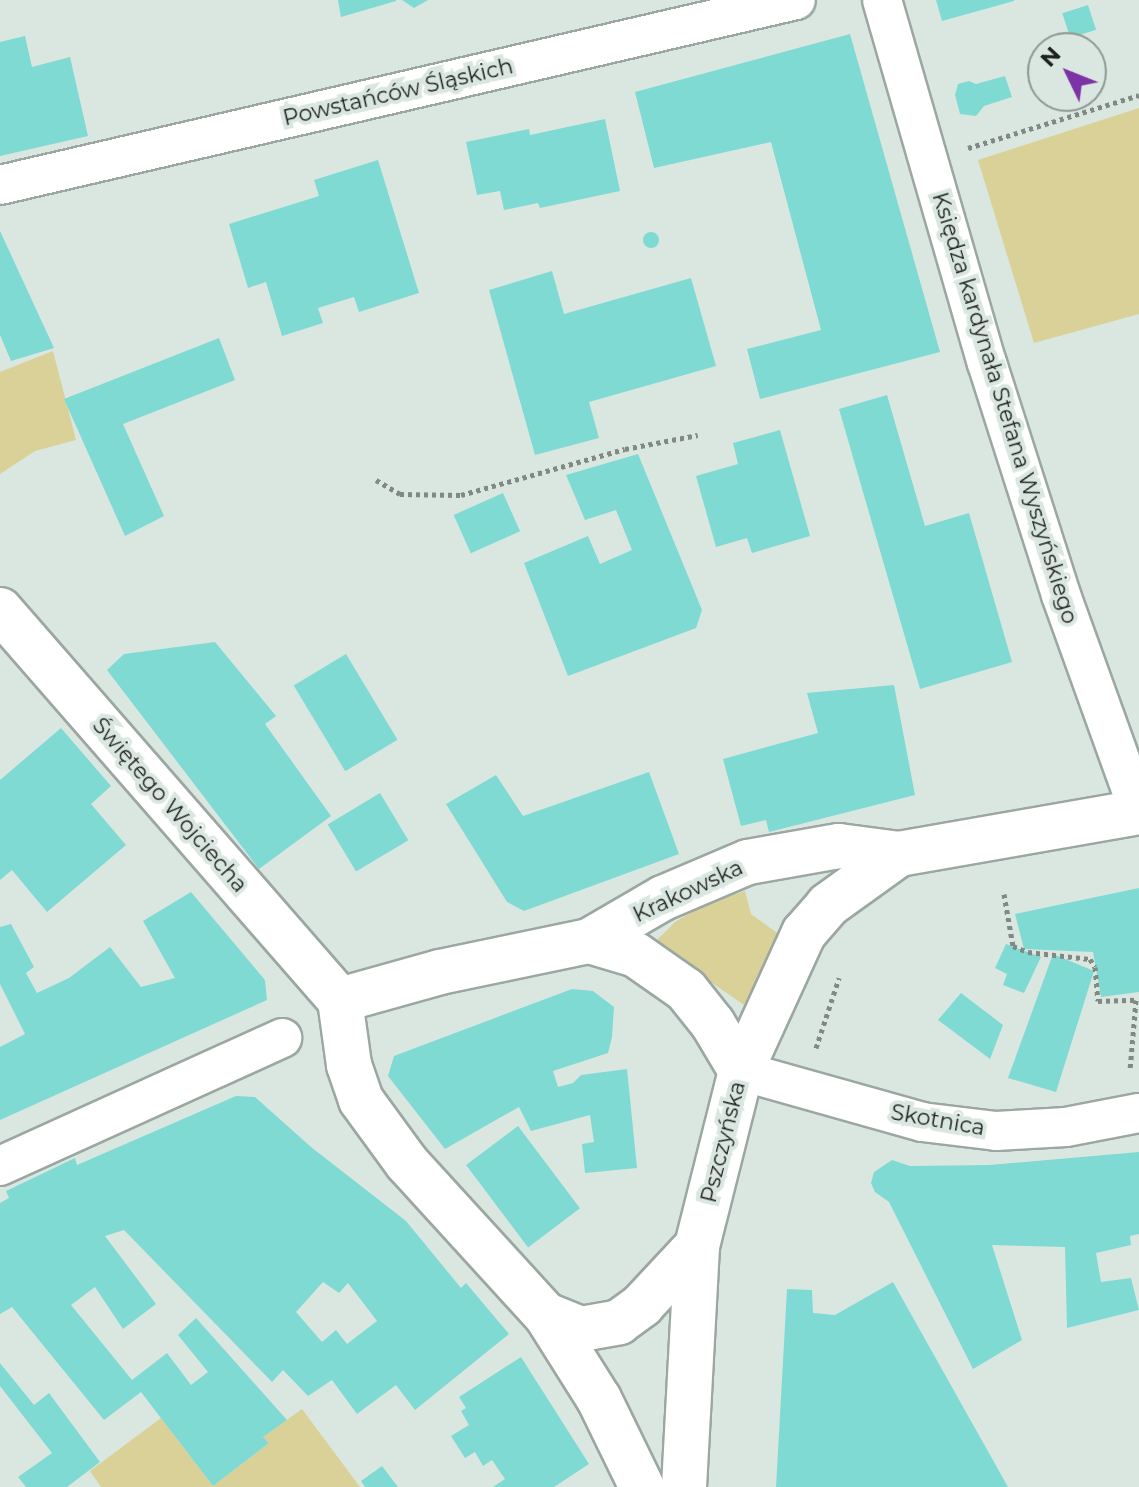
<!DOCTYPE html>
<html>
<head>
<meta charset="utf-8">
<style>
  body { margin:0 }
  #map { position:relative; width:1139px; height:1487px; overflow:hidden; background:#dae7e0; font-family:Montserrat,sans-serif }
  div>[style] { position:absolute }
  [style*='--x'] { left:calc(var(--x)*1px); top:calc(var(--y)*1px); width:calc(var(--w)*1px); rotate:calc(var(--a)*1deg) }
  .green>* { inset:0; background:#dad198 }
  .building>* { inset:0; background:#7fdad4; transform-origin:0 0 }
  .round { border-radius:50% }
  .path>* { height:5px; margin-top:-2.5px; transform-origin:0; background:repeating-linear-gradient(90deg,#808984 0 4px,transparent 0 8px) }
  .roads { filter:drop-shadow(2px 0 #9ba7a0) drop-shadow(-2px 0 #9ba7a0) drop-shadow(0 2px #9ba7a0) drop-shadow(0 -2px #9ba7a0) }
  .street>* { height:38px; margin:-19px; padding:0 19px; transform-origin:19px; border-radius:19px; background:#fff }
  .secondary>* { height:44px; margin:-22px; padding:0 22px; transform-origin:22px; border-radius:22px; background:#fff }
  span { translate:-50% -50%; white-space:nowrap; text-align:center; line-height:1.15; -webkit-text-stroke:8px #dae7e0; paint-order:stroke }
  .street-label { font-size:22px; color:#1e221f }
  .north { position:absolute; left:1027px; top:32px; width:80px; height:80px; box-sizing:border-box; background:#dae7e0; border:2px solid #8f9893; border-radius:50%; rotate:313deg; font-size:22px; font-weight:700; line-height:32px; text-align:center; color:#1e221f }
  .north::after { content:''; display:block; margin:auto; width:28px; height:36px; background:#7c33a5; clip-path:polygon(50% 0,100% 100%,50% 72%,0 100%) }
</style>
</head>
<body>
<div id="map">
  <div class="green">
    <div style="clip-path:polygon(1139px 108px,1139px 314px,1034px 343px,978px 160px)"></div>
    <div style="clip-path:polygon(53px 351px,76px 440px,35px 451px,0 474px,0 372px)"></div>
    <div style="clip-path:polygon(745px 891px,751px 914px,780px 935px,747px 1007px,654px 943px,675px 922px,705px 904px)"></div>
    <div style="clip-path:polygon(302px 1409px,360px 1487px,101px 1487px,90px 1471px,161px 1418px,213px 1486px,269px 1443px,263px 1437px)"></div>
  </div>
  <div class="building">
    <div style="clip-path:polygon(338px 0,396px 0,396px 1px,341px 17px)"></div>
    <div style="clip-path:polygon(402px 0,428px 0,414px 8px)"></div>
    <div style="clip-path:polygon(936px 0,1014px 0,1014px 1px,942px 21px)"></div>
    <div style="left:1088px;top:5px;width:26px;height:27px;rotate:72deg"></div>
    <div style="clip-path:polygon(850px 34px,940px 352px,760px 399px,747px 349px,821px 330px,771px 142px,654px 168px,635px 92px)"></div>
    <div style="clip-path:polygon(25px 36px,32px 67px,70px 57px,88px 136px,0 156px,0 42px)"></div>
    <div style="clip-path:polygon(1005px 76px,1012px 97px,984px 106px,976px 116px,960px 114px,955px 95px,958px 84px,969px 81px,976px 84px)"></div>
    <div style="clip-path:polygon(605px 119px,620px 191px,540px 208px,538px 203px,504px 210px,500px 191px,477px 195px,466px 142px,529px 129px,530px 135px)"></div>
    <div style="clip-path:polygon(378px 160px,419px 293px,359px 312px,354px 297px,318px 308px,323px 323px,282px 336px,266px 282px,248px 288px,229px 224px,319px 196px,314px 180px)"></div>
    <div style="clip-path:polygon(0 231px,54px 348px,11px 361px,0 335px)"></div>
    <div class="round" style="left:643px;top:232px;width:16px;height:16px"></div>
    <div style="clip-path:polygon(552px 271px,564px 314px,691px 278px,716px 366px,589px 402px,599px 438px,535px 455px,489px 290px)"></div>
    <div style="clip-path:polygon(219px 338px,235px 380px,123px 424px,164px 516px,125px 536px,64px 399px)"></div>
    <div style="clip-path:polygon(887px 395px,925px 526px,969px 513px,1012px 662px,920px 689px,839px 409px)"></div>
    <div style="clip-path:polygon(780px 430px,810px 536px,752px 553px,747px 538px,716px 547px,696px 476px,738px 464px,733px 443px)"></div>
    <div style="clip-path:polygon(638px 454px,702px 610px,696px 628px,568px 676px,524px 563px,588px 536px,600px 564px,632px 550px,616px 510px,585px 520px,566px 475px)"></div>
    <div style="left:503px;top:493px;width:42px;height:54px;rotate:66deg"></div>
    <div style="clip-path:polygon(215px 642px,276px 716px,265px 724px,331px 816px,259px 869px,107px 670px,124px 654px)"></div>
    <div style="left:346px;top:654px;width:100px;height:61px;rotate:59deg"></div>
    <div style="clip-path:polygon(894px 685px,915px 795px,769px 832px,766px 820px,741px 826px,723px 759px,818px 733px,807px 693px)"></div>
    <div style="clip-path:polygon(61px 728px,111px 786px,91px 804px,126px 845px,47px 912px,12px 870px,0 880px,0 780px)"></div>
    <div style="clip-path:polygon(649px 772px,679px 854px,524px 911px,507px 902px,446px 804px,496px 775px,523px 816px)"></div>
    <div style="left:380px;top:793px;width:55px;height:61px;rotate:59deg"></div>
    <div style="clip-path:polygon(1139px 888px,1139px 992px,1101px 997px,1093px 952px,1024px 949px,1015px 914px)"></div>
    <div style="clip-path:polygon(191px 892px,265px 980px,267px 1000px,0 1120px,0 1047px,25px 1034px,0 984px,0 927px,11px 924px,34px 967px,26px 973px,37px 993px,69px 978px,110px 947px,141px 987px,175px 978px,143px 921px)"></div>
    <div style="clip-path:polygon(1006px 944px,1041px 957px,1024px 993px,1003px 985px,1007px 974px,995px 968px)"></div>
    <div style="clip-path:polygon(1053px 954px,1094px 971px,1056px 1092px,1008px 1078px)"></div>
    <div style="clip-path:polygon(572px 989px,593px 991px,614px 1007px,612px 1037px,608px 1053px,553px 1071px,558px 1087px,573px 1083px,581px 1075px,627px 1069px,637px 1168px,585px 1173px,582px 1144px,594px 1142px,590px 1115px,531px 1131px,519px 1107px,445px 1149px,388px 1076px,394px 1056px)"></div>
    <div style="clip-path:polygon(961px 993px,1003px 1025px,990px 1059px,938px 1020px)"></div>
    <div style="clip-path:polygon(evenodd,236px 1096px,255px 1097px,311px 1147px,406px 1221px,461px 1288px,466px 1283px,509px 1334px,415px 1410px,396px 1385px,357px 1414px,332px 1380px,308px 1396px,283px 1370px,272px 1382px,124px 1230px,105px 1236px,156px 1304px,123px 1329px,95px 1287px,71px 1305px,132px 1380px,167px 1353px,191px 1385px,208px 1372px,178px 1335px,196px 1318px,287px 1420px,263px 1437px,269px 1443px,213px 1486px,141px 1392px,104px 1420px,12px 1307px,0 1314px,0 1203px,9px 1198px,6px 1191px,75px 1158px,77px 1165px,236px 1096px,323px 1282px,339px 1293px,348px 1283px,377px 1321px,347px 1344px,336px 1330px,322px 1342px,296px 1312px,323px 1282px)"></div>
    <div style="left:518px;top:1126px;width:103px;height:65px;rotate:53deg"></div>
    <div style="clip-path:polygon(1139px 1152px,1139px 1234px,1130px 1236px,1131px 1245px,1096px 1253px,1101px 1282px,1131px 1278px,1139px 1310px,1067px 1328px,1065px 1247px,992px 1245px,1022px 1340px,973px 1369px,889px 1202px,875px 1192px,871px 1183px,874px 1172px,892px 1160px,910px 1166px,989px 1165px)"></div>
    <div style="clip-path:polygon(893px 1282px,1008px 1487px,776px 1487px,787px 1289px,812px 1290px,813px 1313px,835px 1315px)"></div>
    <div style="clip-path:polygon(521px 1357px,589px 1464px,554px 1487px,493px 1487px,505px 1479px,492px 1460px,483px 1466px,475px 1452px,465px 1458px,451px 1436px,469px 1425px,461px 1411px,466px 1408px,459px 1397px)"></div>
    <div style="clip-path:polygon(0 1363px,34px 1405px,49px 1393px,100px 1462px,67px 1487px,26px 1487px,18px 1477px,52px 1453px,0 1386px)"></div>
    <div style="clip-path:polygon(382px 1466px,398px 1487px,365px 1487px,361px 1481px)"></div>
  </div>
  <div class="path">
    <div style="--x:968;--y:148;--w:179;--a:-17.2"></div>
    <div style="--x:376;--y:480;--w:28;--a:30"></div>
    <div style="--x:400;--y:494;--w:61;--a:0.9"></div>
    <div style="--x:461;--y:495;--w:170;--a:-15.7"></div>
    <div style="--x:625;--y:449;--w:74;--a:-10.9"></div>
    <div style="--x:1004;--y:894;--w:53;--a:80.2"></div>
    <div style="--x:1013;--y:946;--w:16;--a:22"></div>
    <div style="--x:1028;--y:952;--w:62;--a:6.4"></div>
    <div style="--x:1090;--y:959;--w:9;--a:58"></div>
    <div style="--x:1095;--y:967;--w:34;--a:85"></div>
    <div style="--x:1098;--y:1001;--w:38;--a:-2"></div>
    <div style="--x:1136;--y:1000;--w:70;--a:94.9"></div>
    <div style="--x:816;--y:1048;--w:74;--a:-71.8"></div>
  </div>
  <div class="roads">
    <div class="street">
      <div style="--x:882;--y:0;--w:378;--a:73.9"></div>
      <div style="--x:987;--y:363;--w:244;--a:72.3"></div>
      <div style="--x:1061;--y:595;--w:231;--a:70.2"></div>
      <div style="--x:0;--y:185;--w:817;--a:-13.08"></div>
      <div style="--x:741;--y:1071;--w:188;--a:15.7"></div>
      <div style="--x:922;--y:1122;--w:75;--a:6.9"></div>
      <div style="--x:996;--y:1131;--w:70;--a:-3.3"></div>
      <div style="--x:1066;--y:1127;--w:74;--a:-10.9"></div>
      <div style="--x:0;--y:1166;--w:310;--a:-24.4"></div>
    </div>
    <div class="secondary">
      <div style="--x:0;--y:610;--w:517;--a:48.92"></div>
      <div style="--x:589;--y:941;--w:49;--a:16.6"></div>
      <div style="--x:636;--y:955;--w:61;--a:35"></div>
      <div style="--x:686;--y:990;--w:43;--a:51.5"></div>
      <div style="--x:713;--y:1024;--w:55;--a:59.2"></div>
      <div style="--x:340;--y:1000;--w:104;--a:-15.6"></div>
      <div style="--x:440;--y:972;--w:152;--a:-11.8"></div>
      <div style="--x:589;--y:941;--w:86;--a:-30.2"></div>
      <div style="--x:663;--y:898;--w:92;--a:-23"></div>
      <div style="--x:748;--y:862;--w:92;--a:-10"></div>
      <div style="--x:839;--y:846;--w:61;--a:7.6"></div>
      <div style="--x:899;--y:854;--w:244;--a:-9.9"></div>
      <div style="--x:340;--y:1000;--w:66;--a:82.1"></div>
      <div style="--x:349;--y:1065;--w:37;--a:71"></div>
      <div style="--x:361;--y:1100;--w:78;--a:53.9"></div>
      <div style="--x:407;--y:1163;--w:206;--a:47.6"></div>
      <div style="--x:546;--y:1315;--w:99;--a:57.8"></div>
      <div style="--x:599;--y:1399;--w:98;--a:64"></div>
      <div style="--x:546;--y:1315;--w:38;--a:22"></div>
      <div style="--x:581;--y:1329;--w:39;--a:-10"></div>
      <div style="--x:619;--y:1322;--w:29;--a:-36"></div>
      <div style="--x:642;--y:1305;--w:81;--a:-47"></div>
      <div style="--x:684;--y:1487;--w:241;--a:-86.9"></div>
      <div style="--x:697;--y:1246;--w:180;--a:-75.9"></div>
      <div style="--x:741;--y:1071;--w:152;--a:-65.5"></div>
      <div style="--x:804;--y:933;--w:37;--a:-49"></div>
      <div style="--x:828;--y:905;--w:87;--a:-35.7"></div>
    </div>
  </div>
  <div class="street-label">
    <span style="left:398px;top:92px;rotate:-13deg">Powstańców Śląskich</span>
    <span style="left:1005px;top:408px;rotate:73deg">Księdza kardynała Stefana Wyszyńskiego</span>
    <span style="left:170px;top:805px;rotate:49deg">Świętego Wojciecha</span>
    <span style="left:688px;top:891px;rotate:-25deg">Krakowska</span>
    <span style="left:938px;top:1120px;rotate:10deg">Skotnica</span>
    <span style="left:723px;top:1142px;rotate:-76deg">Pszczyńska</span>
  </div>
  <div class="north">N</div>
</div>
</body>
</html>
